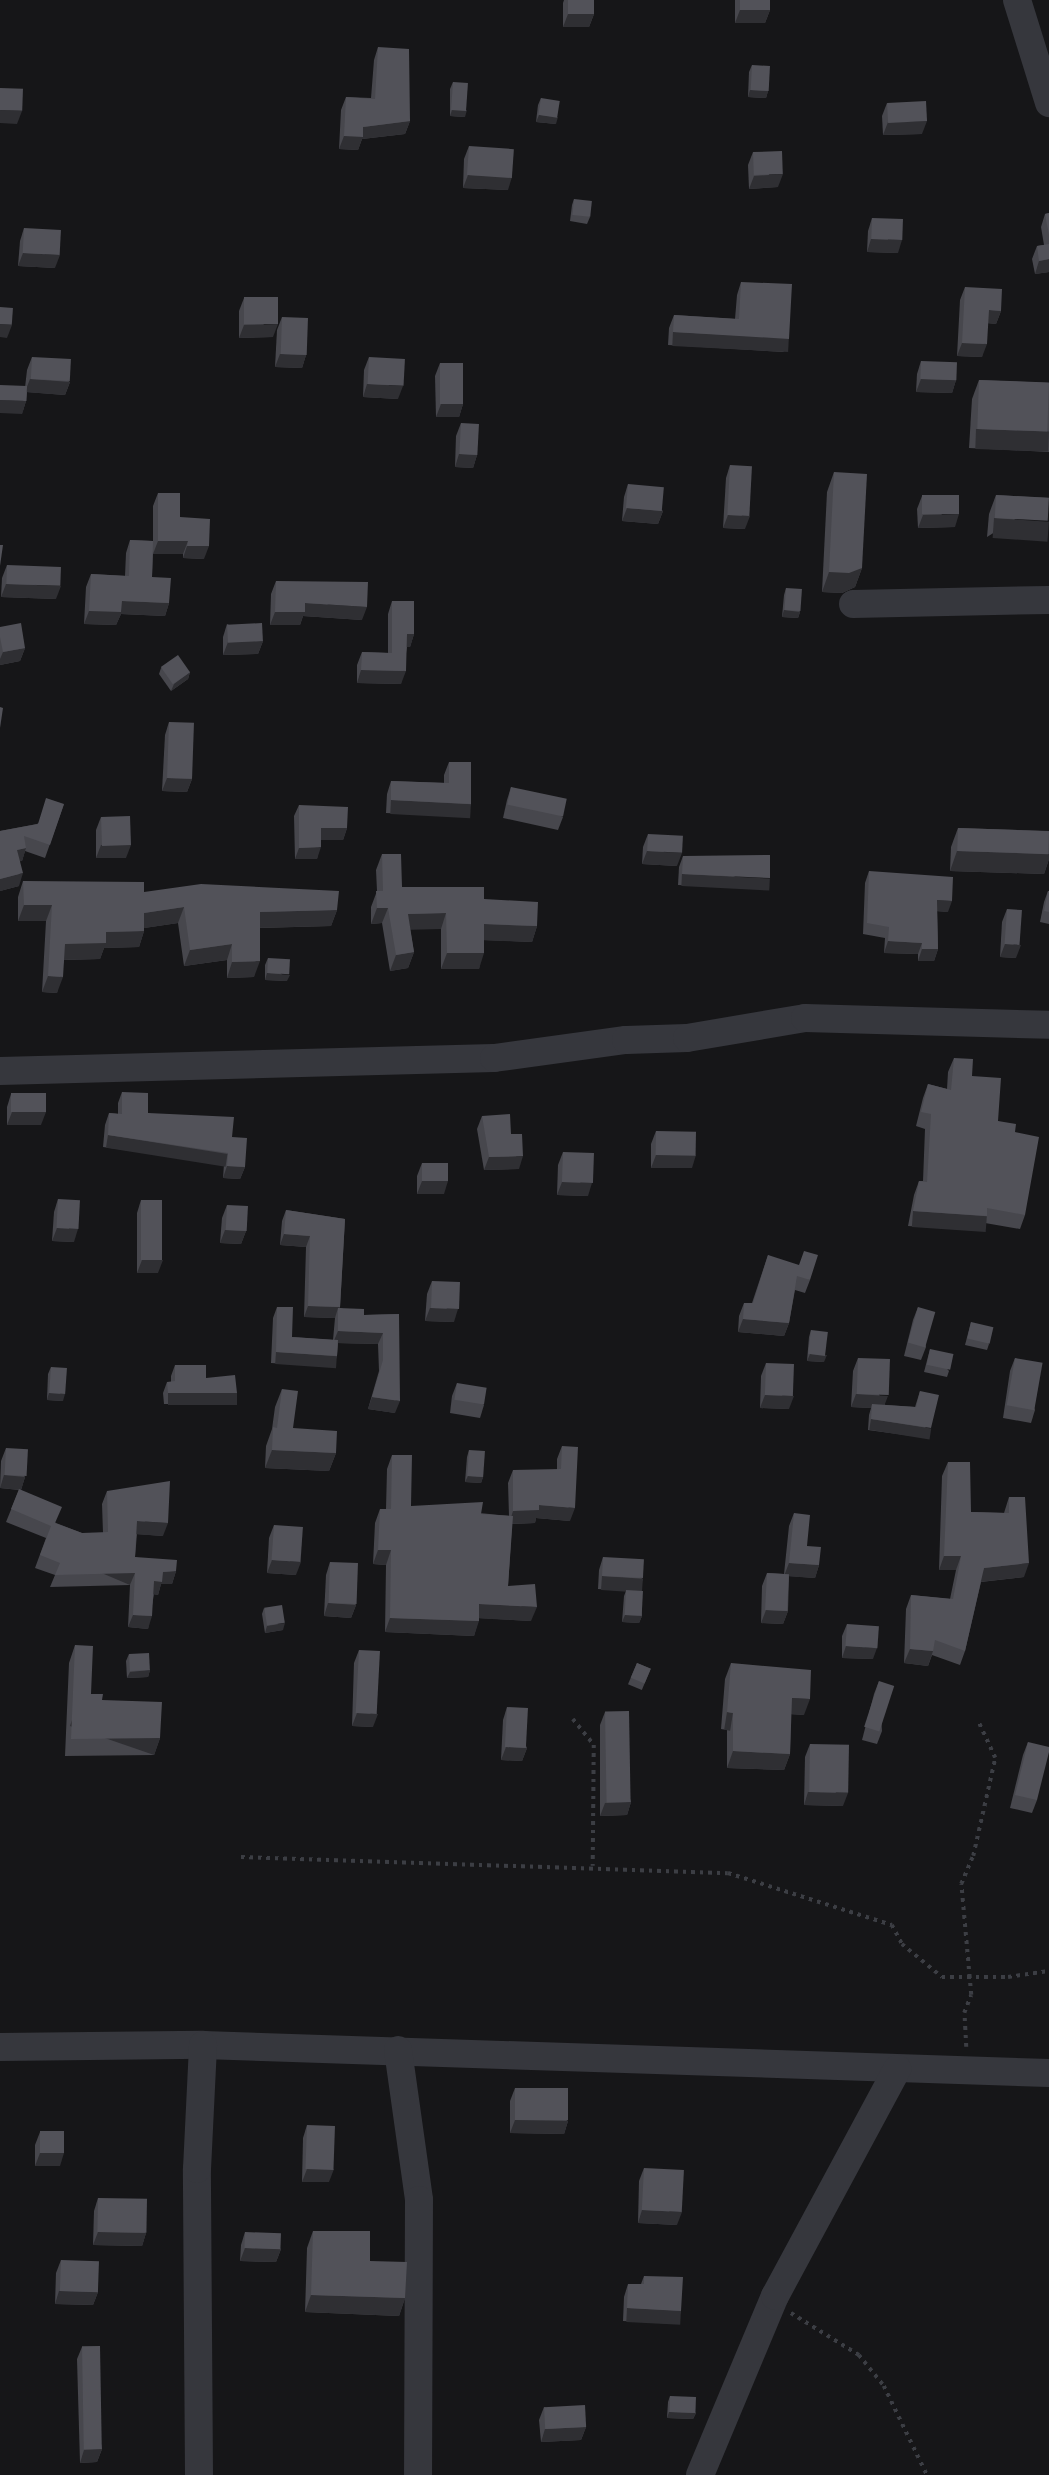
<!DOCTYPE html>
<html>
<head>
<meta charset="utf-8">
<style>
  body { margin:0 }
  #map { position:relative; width:1049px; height:2475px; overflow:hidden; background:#161618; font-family:"Roboto Condensed",sans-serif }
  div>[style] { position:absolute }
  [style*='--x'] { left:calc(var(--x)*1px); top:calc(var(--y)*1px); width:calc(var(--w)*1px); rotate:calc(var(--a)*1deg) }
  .path>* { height:3.5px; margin-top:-1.75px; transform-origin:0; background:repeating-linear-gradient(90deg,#3c3e44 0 3.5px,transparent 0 8.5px) }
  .minor>* { height:28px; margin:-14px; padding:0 14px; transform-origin:14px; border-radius:14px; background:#36373d }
  .wall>* { inset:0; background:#47474d; transform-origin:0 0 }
  .shaded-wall>* { inset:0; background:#2f2f33; transform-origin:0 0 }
  .building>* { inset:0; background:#525259; transform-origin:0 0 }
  span { translate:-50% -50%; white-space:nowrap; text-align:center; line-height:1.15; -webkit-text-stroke:6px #111113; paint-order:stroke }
</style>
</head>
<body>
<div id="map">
  <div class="path">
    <div style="--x:573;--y:1719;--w:33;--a:51"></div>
    <div style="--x:594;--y:1745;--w:121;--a:90.5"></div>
    <div style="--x:241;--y:1857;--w:487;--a:1.9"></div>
    <div style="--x:728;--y:1873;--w:172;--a:17.6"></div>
    <div style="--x:892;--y:1925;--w:21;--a:62"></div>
    <div style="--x:902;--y:1944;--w:52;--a:39.5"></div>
    <div style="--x:942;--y:1977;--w:66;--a:0"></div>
    <div style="--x:1008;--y:1977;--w:41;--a:-8.3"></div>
    <div style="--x:966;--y:2047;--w:34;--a:-93"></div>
    <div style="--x:964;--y:2013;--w:19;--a:-69"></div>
    <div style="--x:971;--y:1995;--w:111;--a:-95.1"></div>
    <div style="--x:961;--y:1884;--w:30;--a:-67"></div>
    <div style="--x:973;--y:1856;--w:100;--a:-77.3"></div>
    <div style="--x:995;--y:1758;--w:38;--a:-115"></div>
    <div style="--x:791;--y:2313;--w:80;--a:31.7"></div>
    <div style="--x:859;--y:2355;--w:40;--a:51"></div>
    <div style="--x:884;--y:2386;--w:99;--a:64.2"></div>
  </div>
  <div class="minor">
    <div style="--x:1017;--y:0;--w:108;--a:72.7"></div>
    <div style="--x:853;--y:604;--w:196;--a:-1.2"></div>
    <div style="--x:0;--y:1071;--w:494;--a:-1.5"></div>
    <div style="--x:494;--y:1058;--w:133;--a:-7.8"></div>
    <div style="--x:626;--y:1040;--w:61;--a:-1.9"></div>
    <div style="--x:687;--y:1038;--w:120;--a:-9.6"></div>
    <div style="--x:805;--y:1018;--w:244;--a:1.6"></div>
    <div style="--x:0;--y:2047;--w:203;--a:-0.6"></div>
    <div style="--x:203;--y:2045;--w:846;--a:1.9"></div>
    <div style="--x:398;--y:2050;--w:151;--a:82"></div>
    <div style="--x:419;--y:2200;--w:275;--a:90.2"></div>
    <div style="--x:199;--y:2475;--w:306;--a:-90.4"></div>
    <div style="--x:197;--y:2169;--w:124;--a:-87.2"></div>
    <div style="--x:700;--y:2475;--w:194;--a:-67.3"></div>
    <div style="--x:775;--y:2296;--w:258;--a:-61.7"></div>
  </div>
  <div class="wall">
    <div style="clip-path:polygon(564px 0,594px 0,594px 14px,589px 27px,563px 27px,563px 3px)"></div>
    <div style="clip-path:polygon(735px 0,770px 0,770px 10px,765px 23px,735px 23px)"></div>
    <div style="clip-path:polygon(378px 47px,410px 121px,405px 134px,362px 139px,358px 150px,339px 149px,341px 110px,346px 97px,371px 98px,374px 60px)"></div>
    <div style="clip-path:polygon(752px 65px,768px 91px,766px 98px,748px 97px,749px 72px)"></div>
    <div style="clip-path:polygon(453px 82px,465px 117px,450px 116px,450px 89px)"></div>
    <div style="clip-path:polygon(541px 98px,556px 124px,536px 122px,538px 105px)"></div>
    <div style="clip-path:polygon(887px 103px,922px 134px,883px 135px,882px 116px)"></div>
    <div style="clip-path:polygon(469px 146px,508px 190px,463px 188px,464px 159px)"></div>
    <div style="clip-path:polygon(753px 152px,778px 187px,749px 189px,748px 165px)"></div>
    <div style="clip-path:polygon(574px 199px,590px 217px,587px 224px,570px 221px,572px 205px)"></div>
    <div style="clip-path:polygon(1049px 213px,1049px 272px,1035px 274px,1032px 259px,1037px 246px,1044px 245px,1041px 227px,1045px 214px)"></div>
    <div style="clip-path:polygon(872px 218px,898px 253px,867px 252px,868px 231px)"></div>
    <div style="clip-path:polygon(24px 228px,55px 268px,18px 266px,20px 241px)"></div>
    <div style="clip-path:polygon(741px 282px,784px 352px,668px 345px,669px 328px,674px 315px,735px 319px,737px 295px)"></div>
    <div style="clip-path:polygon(965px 287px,1001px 311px,996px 324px,988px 323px,982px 357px,957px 356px,960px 300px)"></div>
    <div style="clip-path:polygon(244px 298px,273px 337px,239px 338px,239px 311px)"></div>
    <div style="clip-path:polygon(282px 317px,306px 355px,302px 368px,275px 367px,277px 330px)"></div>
    <div style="clip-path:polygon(32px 357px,70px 382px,65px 395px,27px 392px,26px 401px,22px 414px,27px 370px)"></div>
    <div style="clip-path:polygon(369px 357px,398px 399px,363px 397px,364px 370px)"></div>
    <div style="clip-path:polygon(921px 361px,956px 380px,952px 393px,916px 392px,917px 374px)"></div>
    <div style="clip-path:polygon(440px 363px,463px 404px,459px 417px,436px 417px,435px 376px)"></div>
    <div style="clip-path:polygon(979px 380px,1049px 383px,1049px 452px,969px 448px,972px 399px)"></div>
    <div style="clip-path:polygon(461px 423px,477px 455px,473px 468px,455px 467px,456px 436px)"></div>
    <div style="clip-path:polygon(730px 465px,745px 529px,723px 528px,726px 478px)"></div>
    <div style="clip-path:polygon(834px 472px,862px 568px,855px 587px,842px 593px,822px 592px,827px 492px)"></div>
    <div style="clip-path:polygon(628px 484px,663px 511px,658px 524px,622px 521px,624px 497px)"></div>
    <div style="clip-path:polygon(158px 493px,180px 517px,204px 559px,183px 558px,183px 554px,153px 554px,152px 577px,169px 603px,165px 616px,121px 614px,116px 625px,84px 624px,86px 587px,91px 574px,125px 576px,126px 553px,130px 540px,153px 541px,153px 506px)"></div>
    <div style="clip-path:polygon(996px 495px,1049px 498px,987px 537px,989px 514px)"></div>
    <div style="clip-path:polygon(922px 496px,955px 527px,918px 528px,917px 509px)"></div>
    <div style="clip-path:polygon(7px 565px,56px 599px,1px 597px,2px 578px)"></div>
    <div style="clip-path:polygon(276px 581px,362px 620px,303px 616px,300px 625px,270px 625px,271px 594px)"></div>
    <div style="clip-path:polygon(786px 588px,800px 612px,798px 618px,782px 617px,784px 595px)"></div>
    <div style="clip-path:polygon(392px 601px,414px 634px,410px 647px,407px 647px,401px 684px,357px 683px,357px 665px,362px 652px,388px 653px,388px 614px)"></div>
    <div style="clip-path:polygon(227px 624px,263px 641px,258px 654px,223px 655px,223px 637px)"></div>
    <div style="clip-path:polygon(0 627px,25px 648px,20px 661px,0 665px)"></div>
    <div style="clip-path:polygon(161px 668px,190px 672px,188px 679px,171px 691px,159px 674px)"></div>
    <div style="clip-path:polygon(169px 722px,192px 779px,187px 792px,162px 791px,165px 735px)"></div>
    <div style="clip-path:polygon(449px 762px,471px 804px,466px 817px,386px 813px,387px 794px,391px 781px,444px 783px,444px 775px)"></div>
    <div style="clip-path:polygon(511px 787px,563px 817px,558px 830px,503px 818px,507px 800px)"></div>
    <div style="clip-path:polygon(64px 804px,45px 858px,25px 851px,22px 861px,20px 861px,19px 886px,0 891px,0 831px,37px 824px)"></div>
    <div style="clip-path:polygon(299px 805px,347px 828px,343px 840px,321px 840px,317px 859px,295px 859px,294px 816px)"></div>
    <div style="clip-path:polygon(101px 817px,126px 858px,96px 858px,96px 830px)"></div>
    <div style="clip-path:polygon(958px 828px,1049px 831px,1049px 859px,1044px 874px,950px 871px,951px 847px)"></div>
    <div style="clip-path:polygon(648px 834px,677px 866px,642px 864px,643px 847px)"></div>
    <div style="clip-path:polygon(382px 854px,402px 887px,484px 899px,537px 926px,532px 942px,484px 940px,479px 969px,441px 969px,441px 929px,410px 929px,414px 952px,408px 968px,390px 971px,382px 923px,371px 924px,371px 907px,377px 891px,376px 870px)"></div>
    <div style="clip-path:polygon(683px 856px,766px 889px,678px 885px,679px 867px)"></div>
    <div style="clip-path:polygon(869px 871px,948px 912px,937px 911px,938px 949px,934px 961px,918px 961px,918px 954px,884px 953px,885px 938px,863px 934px,865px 883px)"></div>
    <div style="clip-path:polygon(23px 881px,144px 892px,337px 910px,331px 926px,260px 928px,254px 977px,227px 978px,227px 960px,184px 966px,178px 923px,144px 928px,144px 931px,139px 947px,104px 948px,100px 959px,64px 960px,57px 993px,42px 992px,46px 921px,18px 921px,18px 897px)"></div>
    <div style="clip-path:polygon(1048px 891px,1049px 891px,1049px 924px,1040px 922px,1044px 902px)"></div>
    <div style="clip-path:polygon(1007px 909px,1016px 958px,1000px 957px,1002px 922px)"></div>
    <div style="clip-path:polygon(268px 958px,287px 981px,265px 980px,265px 965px)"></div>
    <div style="clip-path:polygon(954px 1058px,972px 1076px,998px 1121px,1015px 1132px,1025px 1215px,1020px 1229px,985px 1223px,982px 1231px,908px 1226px,914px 1195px,919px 1181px,923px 1181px,925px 1129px,916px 1126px,923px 1098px,928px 1084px,947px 1089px,948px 1072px)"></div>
    <div style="clip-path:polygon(122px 1092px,148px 1113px,232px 1137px,245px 1167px,240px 1179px,223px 1178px,224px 1164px,103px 1147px,105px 1125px,109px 1113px,118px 1114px,118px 1103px)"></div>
    <div style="clip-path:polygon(11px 1094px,41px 1125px,7px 1125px,7px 1107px)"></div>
    <div style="clip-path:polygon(482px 1116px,511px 1134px,519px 1169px,484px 1170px,477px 1129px)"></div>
    <div style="clip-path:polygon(656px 1131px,692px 1168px,651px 1168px,651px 1144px)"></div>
    <div style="clip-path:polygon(563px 1152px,588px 1196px,557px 1195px,558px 1165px)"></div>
    <div style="clip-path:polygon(422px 1163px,444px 1194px,417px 1194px,417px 1176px)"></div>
    <div style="clip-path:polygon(58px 1199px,74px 1242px,52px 1241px,54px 1212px)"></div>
    <div style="clip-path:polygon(141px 1200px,158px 1273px,137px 1273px,137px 1213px)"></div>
    <div style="clip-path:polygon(227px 1205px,246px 1231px,241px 1244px,220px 1243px,222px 1218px)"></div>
    <div style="clip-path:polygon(286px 1210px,345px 1219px,340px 1308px,364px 1315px,399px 1314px,395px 1413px,368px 1409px,379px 1371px,378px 1344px,338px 1343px,337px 1356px,333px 1367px,271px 1363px,273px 1318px,277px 1307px,292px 1337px,333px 1340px,335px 1318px,304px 1317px,306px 1247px,280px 1245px,282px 1221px)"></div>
    <div style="clip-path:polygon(768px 1255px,810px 1280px,805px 1293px,795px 1290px,789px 1323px,784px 1336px,738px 1332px,739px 1316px,744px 1303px,752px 1303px)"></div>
    <div style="clip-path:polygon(432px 1281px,454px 1322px,425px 1321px,427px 1294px)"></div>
    <div style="clip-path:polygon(918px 1307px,926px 1347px,921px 1360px,904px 1356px,913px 1320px)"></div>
    <div style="clip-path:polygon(971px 1322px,989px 1344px,987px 1350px,965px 1345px)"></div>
    <div style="clip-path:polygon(811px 1330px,824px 1362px,807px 1361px,809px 1337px)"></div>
    <div style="clip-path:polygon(930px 1349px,949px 1371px,947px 1377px,924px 1372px)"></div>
    <div style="clip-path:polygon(858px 1358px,885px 1405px,915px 1407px,920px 1391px,927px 1438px,868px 1430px,869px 1415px,871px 1408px,851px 1407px,853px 1371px)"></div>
    <div style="clip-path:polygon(1015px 1358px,1035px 1410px,1031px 1423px,1003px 1418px,1010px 1371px)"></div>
    <div style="clip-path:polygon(766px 1363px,789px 1409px,760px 1408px,761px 1376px)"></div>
    <div style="clip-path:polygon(175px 1365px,206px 1378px,233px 1404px,164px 1404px,163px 1393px,167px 1382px,171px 1382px,171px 1376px)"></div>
    <div style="clip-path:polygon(51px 1367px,63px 1401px,47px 1400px,48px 1374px)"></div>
    <div style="clip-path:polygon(457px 1383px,484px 1405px,480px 1418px,450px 1413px,452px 1396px)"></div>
    <div style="clip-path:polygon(282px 1389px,293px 1428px,336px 1453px,329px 1471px,265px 1468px,266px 1446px,272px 1429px,275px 1407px)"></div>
    <div style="clip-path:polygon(562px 1446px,570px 1521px,536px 1518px,535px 1523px,512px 1524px,508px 1586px,531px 1621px,479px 1618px,474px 1636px,385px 1632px,386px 1565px,373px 1564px,375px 1523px,380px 1509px,386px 1509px,387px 1469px,392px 1455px,411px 1506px,509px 1516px,508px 1483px,513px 1470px,557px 1470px,557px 1459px)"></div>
    <div style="clip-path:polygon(6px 1448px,25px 1477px,21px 1490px,56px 1523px,82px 1533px,103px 1533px,102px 1504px,107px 1491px,163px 1536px,137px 1534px,135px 1557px,176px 1571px,172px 1584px,161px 1584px,158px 1595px,154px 1594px,148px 1629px,128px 1627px,130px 1585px,50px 1587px,55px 1575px,35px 1568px,46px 1538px,6px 1522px,19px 1490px,0 1488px,1px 1461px)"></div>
    <div style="clip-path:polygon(469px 1450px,483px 1477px,481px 1483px,465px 1482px,467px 1457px)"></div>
    <div style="clip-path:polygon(948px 1462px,971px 1512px,1004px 1513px,1009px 1497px,1024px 1577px,981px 1582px,965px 1651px,960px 1665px,932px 1655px,928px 1666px,904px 1663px,906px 1609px,911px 1595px,950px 1599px,956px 1570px,939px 1570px,942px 1476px)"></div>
    <div style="clip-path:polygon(794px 1513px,807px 1546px,819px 1565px,815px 1578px,789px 1576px,788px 1611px,783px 1624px,761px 1623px,762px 1586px,767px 1573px,784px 1574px,789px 1526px)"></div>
    <div style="clip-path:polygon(274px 1525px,296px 1575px,267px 1573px,269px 1538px)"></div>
    <div style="clip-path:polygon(603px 1557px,643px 1579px,639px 1590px,642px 1616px,639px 1623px,622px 1622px,624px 1596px,626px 1591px,598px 1589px,599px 1570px)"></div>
    <div style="clip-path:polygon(330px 1562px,356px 1605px,351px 1618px,324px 1616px,326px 1575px)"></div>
    <div style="clip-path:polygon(264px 1608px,283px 1630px,265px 1633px,262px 1614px)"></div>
    <div style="clip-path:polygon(847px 1624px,873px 1659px,842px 1658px,842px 1636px)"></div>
    <div style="clip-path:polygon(75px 1645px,91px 1694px,102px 1700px,160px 1738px,154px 1755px,65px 1756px,69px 1663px)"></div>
    <div style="clip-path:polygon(359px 1650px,373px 1727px,352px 1726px,354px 1663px)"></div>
    <div style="clip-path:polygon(129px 1654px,150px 1670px,148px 1677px,127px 1678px,126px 1661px)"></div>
    <div style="left:637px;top:1663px;width:15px;height:23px;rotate:23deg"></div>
    <div style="clip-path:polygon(731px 1663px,804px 1715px,791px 1714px,790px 1754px,784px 1770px,727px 1768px,727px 1730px,721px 1729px,725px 1679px)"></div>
    <div style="clip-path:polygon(879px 1681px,882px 1731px,877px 1744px,862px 1740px,874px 1694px)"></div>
    <div style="clip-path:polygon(507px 1707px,527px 1748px,522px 1761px,501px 1760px,503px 1720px)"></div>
    <div style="clip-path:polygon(605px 1712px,631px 1802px,627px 1815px,600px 1816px,600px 1725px)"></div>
    <div style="clip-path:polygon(1028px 1742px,1037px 1800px,1032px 1813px,1010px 1808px,1023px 1755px)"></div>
    <div style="clip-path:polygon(810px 1744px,843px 1806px,804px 1805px,805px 1757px)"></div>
    <div style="clip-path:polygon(515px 2088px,568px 2121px,564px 2134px,510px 2133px,510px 2101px)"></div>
    <div style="clip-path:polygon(307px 2125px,329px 2182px,302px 2182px,303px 2138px)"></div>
    <div style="clip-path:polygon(40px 2132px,60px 2166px,35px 2166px,35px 2145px)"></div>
    <div style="clip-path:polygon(644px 2168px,677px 2225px,638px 2223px,639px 2181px)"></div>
    <div style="clip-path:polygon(98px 2198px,146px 2233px,142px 2246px,93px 2245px,94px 2211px)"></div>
    <div style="clip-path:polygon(313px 2231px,370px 2261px,405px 2298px,399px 2316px,305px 2312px,307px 2248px)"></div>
    <div style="clip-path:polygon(245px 2232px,281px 2249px,276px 2262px,240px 2261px,241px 2245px)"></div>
    <div style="clip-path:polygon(61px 2260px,98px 2292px,93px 2305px,55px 2304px,56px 2273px)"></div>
    <div style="clip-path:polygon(644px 2276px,681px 2311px,677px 2324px,623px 2321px,624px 2297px,628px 2284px,641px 2284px)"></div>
    <div style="clip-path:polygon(82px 2347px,102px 2449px,97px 2462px,80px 2463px,77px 2359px)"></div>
    <div style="clip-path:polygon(670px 2396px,696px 2413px,693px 2419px,667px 2418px,668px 2402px)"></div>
    <div style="clip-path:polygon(544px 2407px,586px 2427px,581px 2440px,541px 2442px,539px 2420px)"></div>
  </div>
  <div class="shaded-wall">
    <div style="clip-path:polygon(740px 10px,770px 10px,765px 23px,735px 23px)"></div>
    <div style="clip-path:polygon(568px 14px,594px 14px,589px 27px,563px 27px)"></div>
    <div style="clip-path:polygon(750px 90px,768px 91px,766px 98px,748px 97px)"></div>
    <div style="clip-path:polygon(0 110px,22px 111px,17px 124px,0 123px)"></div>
    <div style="clip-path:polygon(452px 110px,467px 110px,465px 117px,450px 116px)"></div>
    <div style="clip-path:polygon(539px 115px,558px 117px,556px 124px,536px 122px)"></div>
    <div style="clip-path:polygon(410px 121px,405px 134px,362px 139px,358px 150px,339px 149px,344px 136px,363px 127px)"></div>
    <div style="clip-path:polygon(927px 121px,922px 134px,883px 135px,888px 122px)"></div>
    <div style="clip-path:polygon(783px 174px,778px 187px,749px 189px,754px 176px)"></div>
    <div style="clip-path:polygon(468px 175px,512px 177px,508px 190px,463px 188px)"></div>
    <div style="clip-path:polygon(871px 239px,902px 240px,898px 253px,867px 252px)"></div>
    <div style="clip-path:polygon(23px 253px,60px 255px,55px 268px,18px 266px)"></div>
    <div style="clip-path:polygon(1049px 259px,1049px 272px,1035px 274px,1039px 261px)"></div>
    <div style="clip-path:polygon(989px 310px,1001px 311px,996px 324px,984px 323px)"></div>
    <div style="clip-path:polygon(0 324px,12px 325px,7px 338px,0 337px)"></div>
    <div style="clip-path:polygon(278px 324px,273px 337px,239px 338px,244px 325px)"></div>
    <div style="left:673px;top:332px;width:116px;height:14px;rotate:3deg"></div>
    <div style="clip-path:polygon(962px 343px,987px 344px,982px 357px,957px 356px)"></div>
    <div style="clip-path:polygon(280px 354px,306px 355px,302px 368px,275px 367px)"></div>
    <div style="clip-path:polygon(30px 379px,70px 382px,65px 395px,25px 392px)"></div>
    <div style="clip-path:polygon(921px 379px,956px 380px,952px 393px,916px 392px)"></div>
    <div style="clip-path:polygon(367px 384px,403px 386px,398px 399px,363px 397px)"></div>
    <div style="clip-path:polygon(0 400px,26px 401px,22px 414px,0 413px)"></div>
    <div style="clip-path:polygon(441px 404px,463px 404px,459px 417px,436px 417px)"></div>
    <div style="left:976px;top:429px;width:73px;height:20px;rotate:2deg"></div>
    <div style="clip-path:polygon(459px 454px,477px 455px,473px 468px,455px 467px)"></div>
    <div style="clip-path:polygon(627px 508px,663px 511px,658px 524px,622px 521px)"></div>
    <div style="clip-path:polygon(959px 514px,955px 527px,918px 528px,923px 515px)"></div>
    <div style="clip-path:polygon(728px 515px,750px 516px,745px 529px,723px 528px)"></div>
    <div style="left:994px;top:518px;width:55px;height:20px;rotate:4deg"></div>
    <div style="clip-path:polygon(158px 541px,188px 541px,183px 554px,153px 554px)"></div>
    <div style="clip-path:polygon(187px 546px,209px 546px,204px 559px,183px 558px)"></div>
    <div style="clip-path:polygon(862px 568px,855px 587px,842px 593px,822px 592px,829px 572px)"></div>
    <div style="clip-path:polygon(6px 584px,61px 586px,56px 599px,1px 597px)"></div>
    <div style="clip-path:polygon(122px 601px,169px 603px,165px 616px,121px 614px,116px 625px,84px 624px,89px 611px)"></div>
    <div style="clip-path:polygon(305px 603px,367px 607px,362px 620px,303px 616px,300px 625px,270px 625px,275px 612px)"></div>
    <div style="clip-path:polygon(784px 610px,800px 612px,798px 618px,782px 617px)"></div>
    <div style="clip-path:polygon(407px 634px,414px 634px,410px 647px,403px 647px)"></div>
    <div style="clip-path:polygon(263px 641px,258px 654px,223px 655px,228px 642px)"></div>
    <div style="clip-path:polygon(25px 648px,20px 661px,0 665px,0 659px,3px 652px)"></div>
    <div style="clip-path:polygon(361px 670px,406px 671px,401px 684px,357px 683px)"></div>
    <div style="clip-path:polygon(190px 672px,188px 679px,171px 691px,174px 684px)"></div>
    <div style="clip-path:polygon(167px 778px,192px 779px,187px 792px,162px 791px)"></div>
    <div style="left:391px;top:800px;width:80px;height:14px;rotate:3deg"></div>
    <div style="clip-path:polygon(321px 828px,347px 828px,343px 840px,317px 840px)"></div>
    <div style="clip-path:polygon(101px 845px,131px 845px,126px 858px,96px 858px)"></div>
    <div style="clip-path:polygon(321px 847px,317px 859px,295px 859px,299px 848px)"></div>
    <div style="clip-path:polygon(26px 848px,22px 861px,12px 863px,17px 850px)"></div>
    <div style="clip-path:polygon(647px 851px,682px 853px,677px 866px,642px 864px)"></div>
    <div style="clip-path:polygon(957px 851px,1049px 854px,1049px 859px,1044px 874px,950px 871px)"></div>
    <div style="clip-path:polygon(23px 873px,19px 886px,0 891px,0 879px)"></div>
    <div style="left:682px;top:874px;width:88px;height:12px;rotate:3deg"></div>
    <div style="clip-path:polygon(937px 900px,952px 901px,948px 912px,933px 911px)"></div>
    <div style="clip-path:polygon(24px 905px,52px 905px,46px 921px,18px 921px)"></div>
    <div style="clip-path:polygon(184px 907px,178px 923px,138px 929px,144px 913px)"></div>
    <div style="clip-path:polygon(377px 908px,388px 908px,382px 923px,371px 924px)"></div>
    <div style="clip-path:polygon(337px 910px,331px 926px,254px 928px,260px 912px)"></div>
    <div style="clip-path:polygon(446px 913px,441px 929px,402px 930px,408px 914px)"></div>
    <div style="clip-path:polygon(484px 924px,537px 926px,532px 942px,478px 940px)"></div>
    <div style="clip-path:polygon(144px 931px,139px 947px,104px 948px,100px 959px,59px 960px,65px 944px,106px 932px)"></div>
    <div style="clip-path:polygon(888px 941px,922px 943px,918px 954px,884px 953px)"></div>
    <div style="clip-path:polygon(232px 944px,227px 960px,184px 966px,190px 950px)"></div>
    <div style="clip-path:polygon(1005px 944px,1021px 945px,1016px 958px,1000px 957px)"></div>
    <div style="clip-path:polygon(922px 949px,938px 949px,934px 961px,918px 961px)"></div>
    <div style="clip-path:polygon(414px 952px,408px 968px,390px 971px,396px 955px)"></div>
    <div style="clip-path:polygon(447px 953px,484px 953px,479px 969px,441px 969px)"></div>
    <div style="clip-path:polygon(260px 961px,254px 977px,227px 978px,232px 962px)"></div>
    <div style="clip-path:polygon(267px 973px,290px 975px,287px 981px,265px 980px)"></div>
    <div style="clip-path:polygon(48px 976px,63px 977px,57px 993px,42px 992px)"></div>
    <div style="clip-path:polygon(12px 1112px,46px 1112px,41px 1125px,7px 1125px)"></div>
    <div style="left:108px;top:1135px;width:121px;height:13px;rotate:9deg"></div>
    <div style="clip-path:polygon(656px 1155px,696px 1155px,692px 1168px,651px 1168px)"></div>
    <div style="clip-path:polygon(523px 1156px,519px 1169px,484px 1170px,489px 1157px)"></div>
    <div style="clip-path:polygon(227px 1166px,245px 1167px,240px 1179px,223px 1178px)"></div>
    <div style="clip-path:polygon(422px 1181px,448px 1181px,444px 1194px,417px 1194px)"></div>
    <div style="clip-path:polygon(562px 1182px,592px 1183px,588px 1196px,557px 1195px)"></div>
    <div style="left:913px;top:1211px;width:74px;height:16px;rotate:4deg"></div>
    <div style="clip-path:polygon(57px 1228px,78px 1229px,74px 1242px,52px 1241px)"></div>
    <div style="clip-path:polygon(225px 1230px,246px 1231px,241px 1244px,220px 1243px)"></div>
    <div style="clip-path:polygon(284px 1234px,310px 1236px,306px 1247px,280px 1245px)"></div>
    <div style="clip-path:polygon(142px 1260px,163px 1260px,158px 1273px,137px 1273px)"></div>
    <div style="clip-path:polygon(308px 1306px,340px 1307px,338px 1312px,338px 1308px,335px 1318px,304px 1317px)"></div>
    <div style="clip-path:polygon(430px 1308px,458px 1309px,454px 1322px,425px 1321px)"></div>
    <div style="clip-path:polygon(743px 1319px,789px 1323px,784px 1336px,738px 1332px)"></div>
    <div style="clip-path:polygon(338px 1331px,383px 1333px,378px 1344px,333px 1343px)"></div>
    <div style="left:276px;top:1352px;width:61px;height:12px;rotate:4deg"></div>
    <div style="clip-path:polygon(810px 1354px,827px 1355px,824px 1362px,807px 1361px)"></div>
    <div style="clip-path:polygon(49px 1393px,65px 1394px,63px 1401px,47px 1400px)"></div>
    <div style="left:168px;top:1393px;width:69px;height:12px"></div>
    <div style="clip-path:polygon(856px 1394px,888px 1396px,883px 1409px,872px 1404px,871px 1408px,851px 1407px)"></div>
    <div style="clip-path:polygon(765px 1395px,794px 1396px,789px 1409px,760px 1408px)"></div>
    <div style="clip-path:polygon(372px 1397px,400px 1401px,395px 1413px,368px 1409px)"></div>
    <div style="left:871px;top:1419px;width:61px;height:11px;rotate:9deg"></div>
    <div style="clip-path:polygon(272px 1450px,336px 1453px,329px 1471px,265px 1468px)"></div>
    <div style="clip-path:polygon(4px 1475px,25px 1477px,21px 1490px,0 1488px)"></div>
    <div style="clip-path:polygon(468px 1476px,483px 1477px,481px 1483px,465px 1482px)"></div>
    <div style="clip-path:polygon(539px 1505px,575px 1508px,570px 1521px,536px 1518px,535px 1523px,509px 1524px,513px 1511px)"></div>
    <div style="clip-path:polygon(137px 1521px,168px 1523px,163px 1536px,133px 1534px)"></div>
    <div style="clip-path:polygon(378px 1550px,391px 1550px,386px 1565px,373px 1564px)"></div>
    <div style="clip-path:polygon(944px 1556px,961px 1556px,956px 1570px,939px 1570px)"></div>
    <div style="clip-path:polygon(272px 1560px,301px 1562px,296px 1575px,267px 1573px)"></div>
    <div style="clip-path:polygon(789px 1563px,819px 1565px,815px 1578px,784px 1576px)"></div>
    <div style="clip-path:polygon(1029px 1563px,1024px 1577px,979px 1582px,984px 1568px)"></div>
    <div style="clip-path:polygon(176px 1571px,172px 1584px,161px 1584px,158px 1595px,150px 1594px,154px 1581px,163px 1572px)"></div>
    <div style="left:135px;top:1573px;width:13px;height:80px;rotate:113deg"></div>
    <div style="left:602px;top:1576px;width:41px;height:14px;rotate:4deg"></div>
    <div style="clip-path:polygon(328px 1603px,356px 1605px,351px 1618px,324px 1616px)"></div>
    <div style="clip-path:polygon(479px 1604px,537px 1607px,531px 1621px,474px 1618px)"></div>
    <div style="clip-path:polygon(766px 1610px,788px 1611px,783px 1624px,761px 1623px)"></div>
    <div style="clip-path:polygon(133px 1615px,152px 1616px,148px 1629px,128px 1627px)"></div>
    <div style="clip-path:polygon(625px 1615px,642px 1616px,639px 1623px,622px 1622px)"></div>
    <div style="clip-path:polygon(390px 1618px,479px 1621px,474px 1636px,385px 1632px)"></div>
    <div style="clip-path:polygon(285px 1623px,283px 1630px,265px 1633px,267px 1626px)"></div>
    <div style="clip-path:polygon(846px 1646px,877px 1648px,873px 1659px,842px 1658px)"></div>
    <div style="clip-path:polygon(910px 1649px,933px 1651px,928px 1666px,904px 1663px)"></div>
    <div style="clip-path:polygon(150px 1670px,148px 1677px,127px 1678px,130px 1672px)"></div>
    <div style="clip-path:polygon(792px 1698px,810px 1699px,804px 1715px,786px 1714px)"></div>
    <div style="left:727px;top:1712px;width:6px;height:18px;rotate:9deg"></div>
    <div style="clip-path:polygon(357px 1713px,378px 1714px,373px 1727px,352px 1726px)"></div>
    <div style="left:160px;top:1738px;width:18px;height:89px;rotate:109deg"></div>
    <div style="clip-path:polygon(506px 1747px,527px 1748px,522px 1761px,501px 1760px)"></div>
    <div style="clip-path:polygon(733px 1751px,790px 1754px,784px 1770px,727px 1768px)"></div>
    <div style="clip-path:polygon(808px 1792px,848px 1793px,843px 1806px,804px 1805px)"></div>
    <div style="clip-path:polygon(631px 1802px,627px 1815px,600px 1816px,605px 1803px)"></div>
    <div style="clip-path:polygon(515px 2120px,568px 2121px,564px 2134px,510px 2133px)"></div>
    <div style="clip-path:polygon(40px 2153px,64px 2153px,60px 2166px,35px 2166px)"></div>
    <div style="clip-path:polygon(307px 2169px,334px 2169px,329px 2182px,302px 2182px)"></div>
    <div style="clip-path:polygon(642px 2210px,682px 2212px,677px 2225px,638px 2223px)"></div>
    <div style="clip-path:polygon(98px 2232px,146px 2233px,142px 2246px,93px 2245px)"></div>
    <div style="clip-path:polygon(245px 2248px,281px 2249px,276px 2262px,240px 2261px)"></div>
    <div style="clip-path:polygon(59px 2291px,98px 2292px,93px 2305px,55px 2304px)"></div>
    <div style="clip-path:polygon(311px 2295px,405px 2298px,399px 2316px,305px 2312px)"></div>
    <div style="left:627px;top:2308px;width:54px;height:14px;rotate:3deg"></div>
    <div style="clip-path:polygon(669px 2412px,696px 2413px,693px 2419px,667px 2418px)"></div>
    <div style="clip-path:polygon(586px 2427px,581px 2440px,541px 2442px,545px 2429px)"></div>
    <div style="clip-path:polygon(102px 2449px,97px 2462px,80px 2463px,84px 2450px)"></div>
  </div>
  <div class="building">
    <div style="left:568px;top:0;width:26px;height:14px"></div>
    <div style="left:740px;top:0;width:30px;height:10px"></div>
    <div style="clip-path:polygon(378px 47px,409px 49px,410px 121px,363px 127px,363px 137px,344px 136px,346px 97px,375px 99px)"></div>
    <div style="left:752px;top:65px;width:18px;height:25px;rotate:3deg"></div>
    <div style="left:453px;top:82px;width:15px;height:28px;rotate:4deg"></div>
    <div style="left:0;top:88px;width:23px;height:22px;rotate:2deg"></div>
    <div style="left:541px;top:98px;width:19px;height:17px;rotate:9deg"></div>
    <div style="left:926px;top:101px;width:20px;height:39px;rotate:87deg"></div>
    <div style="left:469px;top:146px;width:45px;height:29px;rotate:4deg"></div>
    <div style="left:782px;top:151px;width:23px;height:29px;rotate:88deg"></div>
    <div style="left:574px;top:199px;width:18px;height:16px;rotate:6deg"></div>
    <div style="clip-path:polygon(1049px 213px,1049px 235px,1045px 214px)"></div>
    <div style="left:872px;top:218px;width:31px;height:21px;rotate:2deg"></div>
    <div style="left:24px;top:228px;width:37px;height:25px;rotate:3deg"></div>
    <div style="clip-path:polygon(1049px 244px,1049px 259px,1039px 261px,1037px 246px)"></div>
    <div style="clip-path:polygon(741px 282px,792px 284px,789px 339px,673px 332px,674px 315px,739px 319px)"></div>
    <div style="clip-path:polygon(965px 287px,1002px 289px,1001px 311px,989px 310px,987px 344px,962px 343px)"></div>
    <div style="left:278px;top:297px;width:27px;height:34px;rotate:90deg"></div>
    <div style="left:0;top:307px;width:13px;height:17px;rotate:4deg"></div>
    <div style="left:282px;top:317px;width:26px;height:37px;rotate:2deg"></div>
    <div style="left:32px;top:357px;width:39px;height:22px;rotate:3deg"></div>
    <div style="left:369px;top:357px;width:36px;height:27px;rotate:3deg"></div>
    <div style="left:921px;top:361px;width:36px;height:18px;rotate:2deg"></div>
    <div style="left:440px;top:363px;width:23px;height:41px"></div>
    <div style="left:979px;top:380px;width:70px;height:49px;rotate:2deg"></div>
    <div style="left:0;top:385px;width:27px;height:15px;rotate:2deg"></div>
    <div style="left:461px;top:423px;width:18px;height:31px;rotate:3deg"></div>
    <div style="left:730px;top:465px;width:22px;height:50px;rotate:3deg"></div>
    <div style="clip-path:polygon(834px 472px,867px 474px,862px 568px,849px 573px,829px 572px)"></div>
    <div style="left:628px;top:484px;width:36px;height:24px;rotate:5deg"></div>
    <div style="clip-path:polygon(158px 493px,180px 493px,180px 517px,210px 519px,209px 546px,187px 546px,188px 541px,158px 541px)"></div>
    <div style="left:959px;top:495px;width:19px;height:37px;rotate:90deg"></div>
    <div style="left:996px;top:495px;width:53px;height:23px;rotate:3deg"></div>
    <div style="clip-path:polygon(130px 540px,153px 541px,152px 577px,171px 578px,169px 603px,122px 601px,121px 612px,89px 611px,91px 574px,129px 576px)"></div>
    <div style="clip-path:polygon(0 545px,3px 545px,0 566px)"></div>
    <div style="left:7px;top:565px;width:54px;height:19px;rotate:2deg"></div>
    <div style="clip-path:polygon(276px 581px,368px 582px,367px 607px,305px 603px,305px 612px,275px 612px)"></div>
    <div style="left:786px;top:588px;width:16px;height:22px;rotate:4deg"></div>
    <div style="clip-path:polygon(392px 601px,414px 601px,414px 634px,407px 634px,406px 671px,361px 670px,362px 652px,392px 653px)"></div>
    <div style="clip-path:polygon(21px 623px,25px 648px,3px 652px,0 637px,0 627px)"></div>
    <div style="left:262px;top:623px;width:18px;height:35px;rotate:87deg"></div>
    <div style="left:178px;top:655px;width:21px;height:21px;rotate:55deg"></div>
    <div style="clip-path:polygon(0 707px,3px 708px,0 728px)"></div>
    <div style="left:169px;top:722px;width:25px;height:56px;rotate:2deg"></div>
    <div style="clip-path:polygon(449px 762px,471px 762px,471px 804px,391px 800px,391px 781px,449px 783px)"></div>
    <div style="left:511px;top:787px;width:57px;height:18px;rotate:12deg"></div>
    <div style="clip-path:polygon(46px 798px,64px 804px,50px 845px,24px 836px,26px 848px,17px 850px,23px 873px,0 879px,0 831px,38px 824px)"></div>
    <div style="clip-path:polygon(299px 805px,348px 807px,347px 828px,321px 828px,321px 847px,299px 848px)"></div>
    <div style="left:130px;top:816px;width:29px;height:29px;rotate:88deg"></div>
    <div style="left:958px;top:828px;width:91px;height:23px;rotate:2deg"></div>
    <div style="left:648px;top:834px;width:35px;height:17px;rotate:3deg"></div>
    <div style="clip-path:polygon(382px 854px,401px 854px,402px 887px,484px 887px,484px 899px,538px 902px,537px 926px,484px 924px,484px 953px,447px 953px,446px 913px,408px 914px,414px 952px,396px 955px,388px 908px,377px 908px,376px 891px,383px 891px)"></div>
    <div style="clip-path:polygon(770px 855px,770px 878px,682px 874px,683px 856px)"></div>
    <div style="clip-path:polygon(869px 871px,953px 877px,952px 901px,937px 900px,938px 949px,922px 949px,922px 943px,888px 941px,889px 927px,867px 923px)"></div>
    <div style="clip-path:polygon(23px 881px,144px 882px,144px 892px,201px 884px,339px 891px,337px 910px,260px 912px,260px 961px,232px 962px,232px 944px,190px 950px,184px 907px,144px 913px,144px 931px,106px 932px,106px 943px,65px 944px,63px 977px,48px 976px,52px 905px,24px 905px)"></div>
    <div style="clip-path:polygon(1048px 891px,1049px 891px,1049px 912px,1044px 911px)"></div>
    <div style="left:1007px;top:909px;width:15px;height:35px;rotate:4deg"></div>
    <div style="left:268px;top:958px;width:22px;height:15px;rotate:3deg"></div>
    <div style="clip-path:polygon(954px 1058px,973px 1059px,972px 1076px,1001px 1078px,998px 1121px,1016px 1124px,1015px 1132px,1039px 1137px,1025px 1215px,987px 1208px,987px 1216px,913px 1211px,919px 1181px,927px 1182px,931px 1114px,921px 1112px,928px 1084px,951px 1090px)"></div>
    <div style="clip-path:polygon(122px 1092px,148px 1093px,148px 1113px,234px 1117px,232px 1137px,247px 1138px,245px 1167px,227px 1166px,228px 1153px,108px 1135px,109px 1113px,122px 1114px)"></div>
    <div style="left:46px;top:1093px;width:19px;height:35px;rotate:90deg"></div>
    <div style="clip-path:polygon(510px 1114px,511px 1134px,522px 1134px,523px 1156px,489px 1157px,482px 1116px)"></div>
    <div style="left:656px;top:1131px;width:40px;height:24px;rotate:1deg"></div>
    <div style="left:563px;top:1152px;width:31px;height:30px;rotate:2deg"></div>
    <div style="left:422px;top:1163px;width:26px;height:18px"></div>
    <div style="left:58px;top:1199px;width:22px;height:29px;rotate:3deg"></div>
    <div style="left:141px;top:1200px;width:21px;height:60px"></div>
    <div style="left:227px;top:1205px;width:21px;height:25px;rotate:3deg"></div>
    <div style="clip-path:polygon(286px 1210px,345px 1219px,340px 1307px,308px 1306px,310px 1236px,284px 1234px)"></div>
    <div style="clip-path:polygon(804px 1251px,818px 1255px,810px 1280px,797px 1276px,789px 1323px,743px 1319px,744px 1303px,753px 1303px,768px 1255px,799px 1265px)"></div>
    <div style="left:432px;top:1281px;width:28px;height:27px;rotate:2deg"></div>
    <div style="clip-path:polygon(277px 1307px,293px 1307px,292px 1337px,338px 1340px,337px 1356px,276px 1352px)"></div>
    <div style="left:918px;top:1307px;width:18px;height:37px;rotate:16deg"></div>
    <div style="clip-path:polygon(338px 1308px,364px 1309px,364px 1315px,399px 1314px,400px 1401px,372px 1397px,383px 1360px,383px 1333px,338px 1331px)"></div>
    <div style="left:971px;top:1322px;width:23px;height:17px;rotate:13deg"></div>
    <div style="left:811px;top:1330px;width:17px;height:24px;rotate:7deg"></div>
    <div style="left:930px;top:1349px;width:24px;height:16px;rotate:12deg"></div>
    <div style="left:858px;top:1358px;width:32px;height:36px;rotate:2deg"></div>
    <div style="left:1015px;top:1358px;width:28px;height:48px;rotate:10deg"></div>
    <div style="left:766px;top:1363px;width:28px;height:32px;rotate:2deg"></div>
    <div style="clip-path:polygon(175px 1365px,206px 1365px,206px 1378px,235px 1375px,237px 1393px,168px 1393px,167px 1382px,175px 1381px)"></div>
    <div style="left:51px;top:1367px;width:16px;height:26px;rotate:4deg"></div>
    <div style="left:457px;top:1383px;width:30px;height:17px;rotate:9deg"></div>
    <div style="clip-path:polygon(282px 1389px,298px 1391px,293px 1428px,337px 1431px,336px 1453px,272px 1450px,273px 1427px,277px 1428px)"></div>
    <div style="clip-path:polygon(920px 1391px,939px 1395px,931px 1428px,871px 1419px,872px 1404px,916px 1407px)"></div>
    <div style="clip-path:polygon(562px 1446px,578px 1447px,575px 1508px,539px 1505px,539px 1510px,513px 1511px,513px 1470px,561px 1469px)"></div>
    <div style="left:6px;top:1448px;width:22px;height:27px;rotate:3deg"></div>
    <div style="left:469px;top:1450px;width:16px;height:26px;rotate:4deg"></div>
    <div style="clip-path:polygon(392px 1455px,412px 1455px,411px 1506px,483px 1502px,481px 1514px,513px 1516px,508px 1586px,535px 1584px,537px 1607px,479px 1604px,479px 1621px,390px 1618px,391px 1550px,378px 1550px,380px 1509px,391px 1509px)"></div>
    <div style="clip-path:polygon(948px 1462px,970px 1462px,971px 1512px,1009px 1513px,1009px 1497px,1025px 1497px,1029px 1563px,984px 1568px,965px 1651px,935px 1640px,933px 1651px,910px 1649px,911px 1595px,953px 1599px,961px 1556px,944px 1556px)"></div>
    <div style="clip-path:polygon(170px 1481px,168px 1523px,137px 1521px,135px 1557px,177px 1560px,176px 1571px,163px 1572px,162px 1582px,154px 1581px,152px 1616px,133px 1615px,135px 1573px,55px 1575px,60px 1563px,40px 1555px,51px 1526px,11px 1509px,19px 1489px,62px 1507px,55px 1523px,82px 1533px,108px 1532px,107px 1491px)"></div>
    <div style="clip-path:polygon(794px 1513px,810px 1515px,807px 1546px,821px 1547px,819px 1565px,789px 1563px)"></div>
    <div style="left:274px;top:1525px;width:29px;height:35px;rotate:4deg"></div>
    <div style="left:603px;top:1557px;width:41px;height:19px;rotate:3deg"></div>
    <div style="left:330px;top:1562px;width:28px;height:41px;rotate:2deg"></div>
    <div style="left:767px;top:1573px;width:22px;height:37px;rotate:3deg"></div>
    <div style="left:626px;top:1590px;width:17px;height:25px;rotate:3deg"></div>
    <div style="left:282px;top:1605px;width:18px;height:18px;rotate:81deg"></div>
    <div style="left:847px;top:1624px;width:32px;height:22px;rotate:4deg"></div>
    <div style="clip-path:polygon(75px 1645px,93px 1646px,91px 1694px,103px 1694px,102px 1700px,162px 1702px,160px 1738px,71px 1739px)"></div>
    <div style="left:359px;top:1650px;width:21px;height:63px;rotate:3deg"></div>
    <div style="left:149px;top:1653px;width:17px;height:20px;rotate:87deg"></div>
    <div style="left:637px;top:1663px;width:15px;height:16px;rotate:23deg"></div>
    <div style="clip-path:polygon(731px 1663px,811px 1670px,810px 1699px,792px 1698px,790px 1754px,733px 1751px,733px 1713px,727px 1712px)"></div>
    <div style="left:879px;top:1681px;width:16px;height:48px;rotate:18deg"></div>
    <div style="left:507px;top:1707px;width:21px;height:40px;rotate:3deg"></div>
    <div style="left:629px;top:1711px;width:91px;height:24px;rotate:89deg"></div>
    <div style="clip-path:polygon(1028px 1742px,1049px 1747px,1049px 1752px,1037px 1800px,1015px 1795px)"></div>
    <div style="left:810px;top:1744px;width:39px;height:48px;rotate:1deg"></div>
    <div style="left:515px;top:2088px;width:53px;height:32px"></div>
    <div style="left:307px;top:2125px;width:28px;height:44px;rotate:2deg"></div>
    <div style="left:64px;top:2131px;width:22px;height:24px;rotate:90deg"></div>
    <div style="left:644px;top:2168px;width:40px;height:42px;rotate:3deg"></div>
    <div style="left:98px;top:2198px;width:49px;height:34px;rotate:1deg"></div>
    <div style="clip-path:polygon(313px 2231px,370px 2231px,370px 2261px,407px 2262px,405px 2298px,311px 2295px)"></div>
    <div style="left:245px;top:2232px;width:36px;height:16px;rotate:2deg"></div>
    <div style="left:61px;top:2260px;width:38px;height:31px;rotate:2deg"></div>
    <div style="clip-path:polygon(644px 2276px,683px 2277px,681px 2311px,627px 2308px,628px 2284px,644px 2284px)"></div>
    <div style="left:100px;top:2346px;width:103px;height:18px;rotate:89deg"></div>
    <div style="left:670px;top:2396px;width:26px;height:16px;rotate:2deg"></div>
    <div style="left:585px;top:2405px;width:22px;height:41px;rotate:87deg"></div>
  </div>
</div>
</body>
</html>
